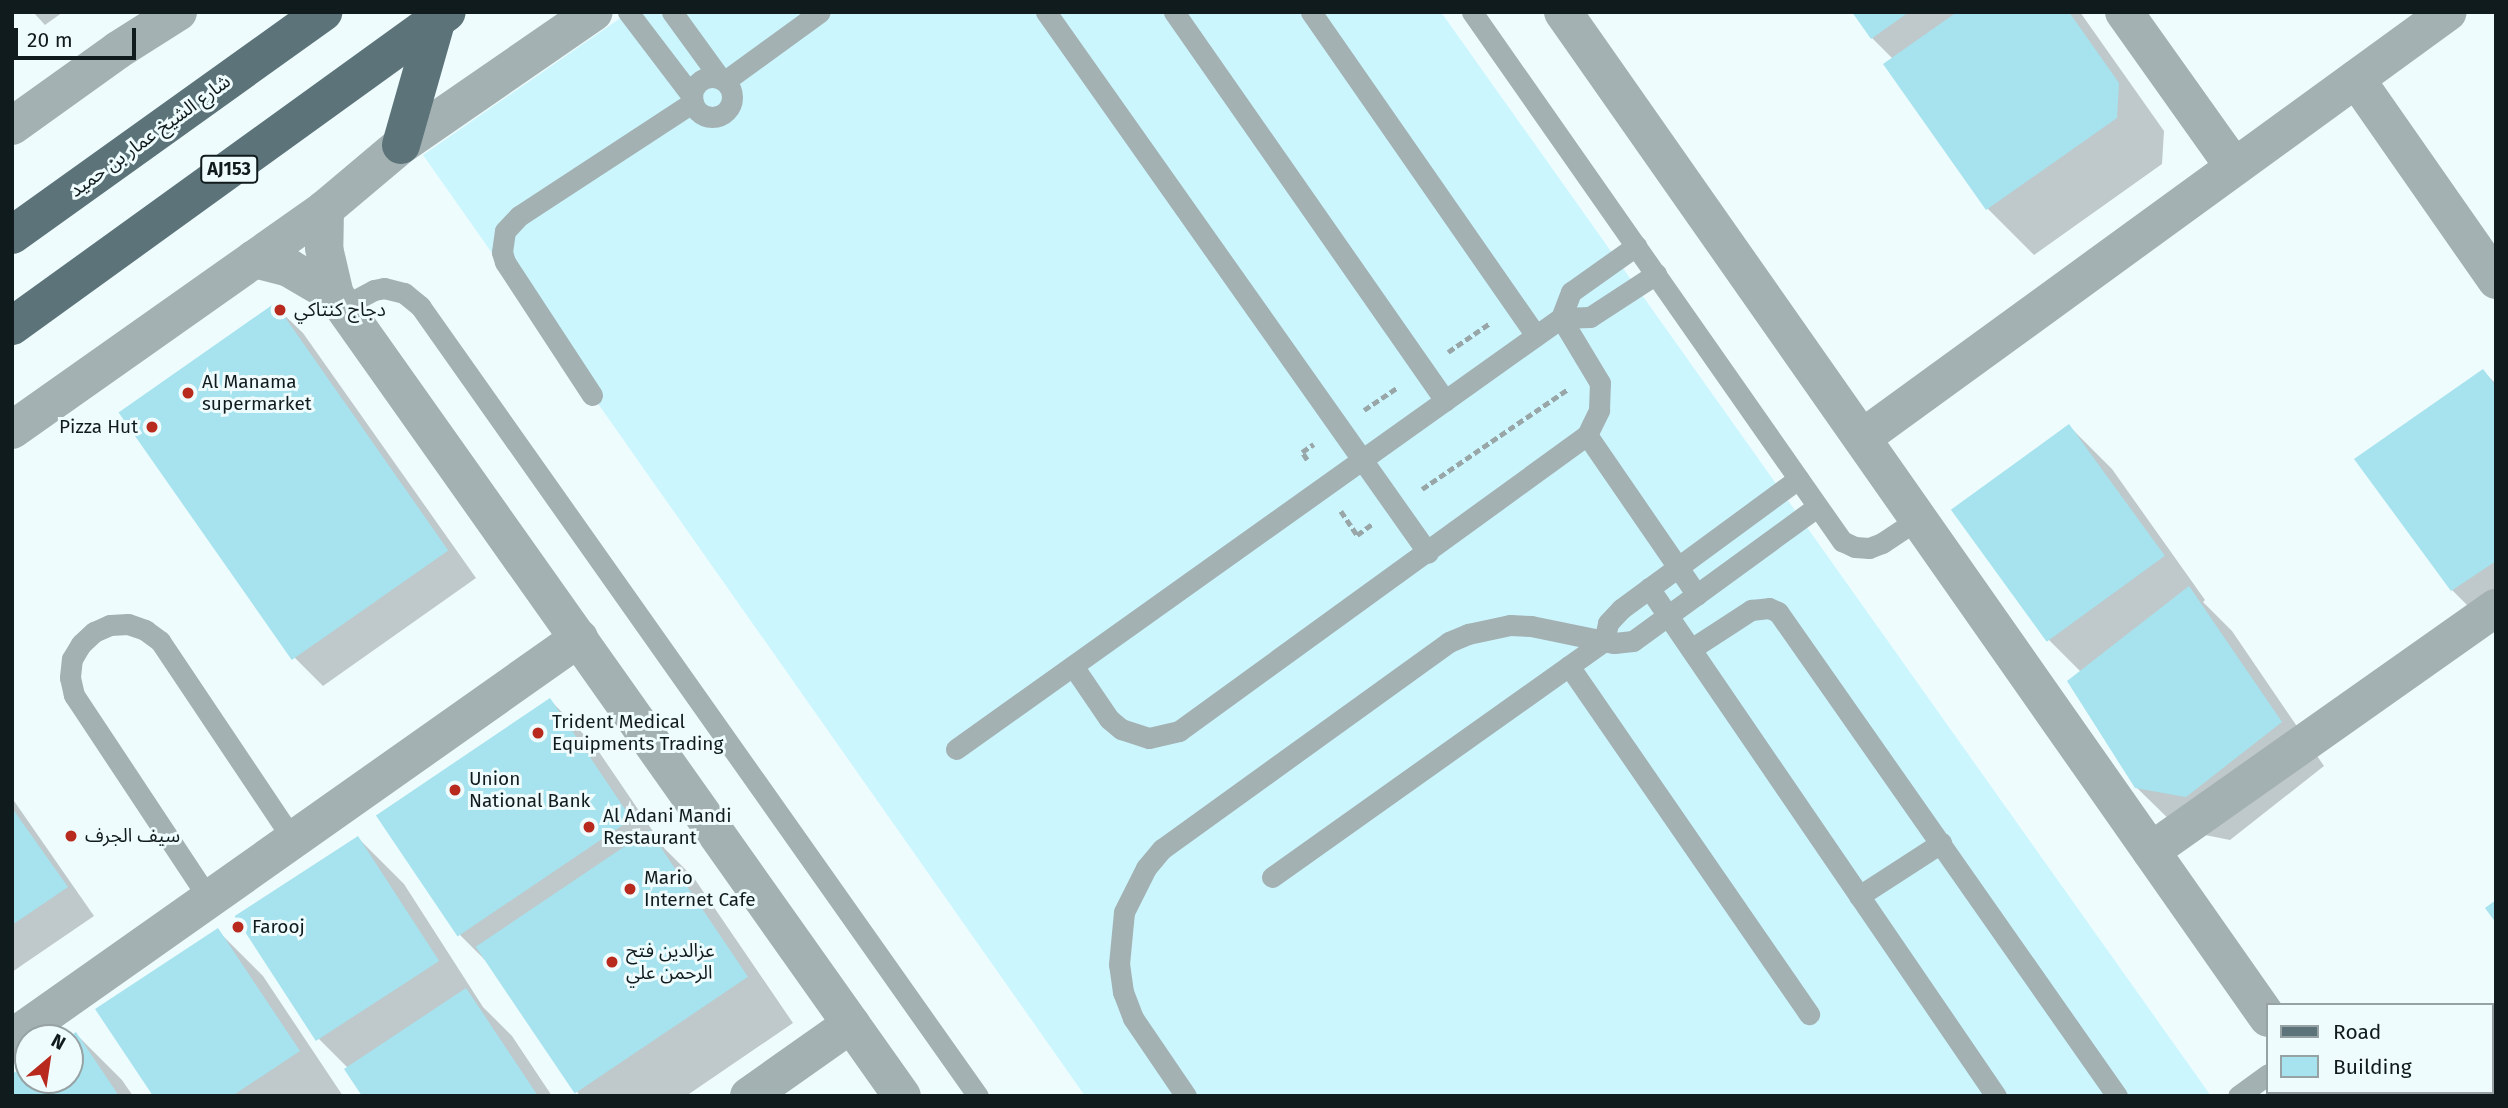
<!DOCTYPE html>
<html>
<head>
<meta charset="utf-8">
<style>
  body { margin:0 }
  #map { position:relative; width:2508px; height:1108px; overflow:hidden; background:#effcfe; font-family:"Fira Sans","Noto Sans Arabic",sans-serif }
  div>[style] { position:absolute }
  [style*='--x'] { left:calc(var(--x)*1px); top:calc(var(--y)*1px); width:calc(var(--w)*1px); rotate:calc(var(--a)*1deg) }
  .built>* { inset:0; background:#ccf6fe }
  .shadow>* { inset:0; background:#0003 }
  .building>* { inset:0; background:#a6e3ee; transform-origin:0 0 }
  .path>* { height:4.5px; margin-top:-2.25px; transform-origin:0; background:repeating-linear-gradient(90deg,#99a6a8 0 7px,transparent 0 10.5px) }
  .lane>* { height:21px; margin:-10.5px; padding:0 10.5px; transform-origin:10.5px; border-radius:10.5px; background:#a3b1b3 }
  .lane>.ring { margin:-10.5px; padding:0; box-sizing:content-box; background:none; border:21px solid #a3b1b3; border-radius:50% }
  .street>* { height:38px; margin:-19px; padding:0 19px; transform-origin:19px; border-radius:19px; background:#a3b1b3 }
  .primary>* { height:38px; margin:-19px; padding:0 19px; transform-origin:19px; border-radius:19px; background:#5c7479 }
  .dots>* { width:19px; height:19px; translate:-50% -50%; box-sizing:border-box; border:4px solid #effcfe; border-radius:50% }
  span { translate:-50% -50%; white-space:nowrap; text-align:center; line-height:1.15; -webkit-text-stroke:6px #effcfe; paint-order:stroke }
  .shield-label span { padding:2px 5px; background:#effcfe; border:2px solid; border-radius:5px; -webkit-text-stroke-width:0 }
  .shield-label { font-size:18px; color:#101b1e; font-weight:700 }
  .street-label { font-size:19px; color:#101b1e }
  .poi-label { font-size:19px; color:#101b1e }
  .left { translate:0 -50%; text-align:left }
  .right { translate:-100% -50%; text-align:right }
  .frame { position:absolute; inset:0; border:14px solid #101b1e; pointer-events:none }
  .legend { position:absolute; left:2266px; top:1003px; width:228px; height:91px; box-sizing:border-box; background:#effcfe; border:2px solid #96a2a4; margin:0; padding:9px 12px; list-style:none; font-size:21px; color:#101b1e }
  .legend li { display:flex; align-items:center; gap:14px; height:35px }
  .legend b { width:35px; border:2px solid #96a2a4 }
  .north { position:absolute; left:14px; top:1024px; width:70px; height:70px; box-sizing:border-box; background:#effcfe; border:2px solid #96a2a4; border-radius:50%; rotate:29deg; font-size:19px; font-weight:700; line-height:28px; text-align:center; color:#101b1e }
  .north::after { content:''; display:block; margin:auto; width:24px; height:32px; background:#b82a1d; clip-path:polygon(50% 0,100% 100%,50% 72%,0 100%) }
  .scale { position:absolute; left:14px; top:28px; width:122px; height:32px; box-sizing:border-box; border:4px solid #101b1e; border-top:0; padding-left:9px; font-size:21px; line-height:24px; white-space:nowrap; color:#101b1e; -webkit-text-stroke:5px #effcfe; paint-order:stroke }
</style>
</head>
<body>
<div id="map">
  <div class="built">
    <div style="clip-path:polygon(629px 12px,1441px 12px,2211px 1096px,1085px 1096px,423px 155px)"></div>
  </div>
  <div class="shadow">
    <div style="clip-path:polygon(33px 12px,63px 12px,45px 25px)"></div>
    <div style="clip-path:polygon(1854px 12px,2080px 12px,2164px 131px,2162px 164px,2034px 255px,1988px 209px,1885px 64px,1893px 59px,1872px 38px)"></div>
    <div style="clip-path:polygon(275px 306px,303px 333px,476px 578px,323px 686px,295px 658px)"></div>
    <div style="clip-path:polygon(2483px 371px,2496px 384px,2495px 633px,2452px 590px)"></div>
    <div style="clip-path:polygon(2069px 426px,2112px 469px,2205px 600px,2203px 602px,2232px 631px,2324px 766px,2230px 840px,2180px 830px,2136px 787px,2081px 672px,2046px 637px)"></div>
    <div style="clip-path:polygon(550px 700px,595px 746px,665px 849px,694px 878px,793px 1023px,686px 1096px,580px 1096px,490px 965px,460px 935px)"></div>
    <div style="clip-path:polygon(12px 798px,94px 916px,12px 972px)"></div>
    <div style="clip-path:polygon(358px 838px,404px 884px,483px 1007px,512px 1036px,552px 1096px,364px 1096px,348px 1068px,319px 1039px,238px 918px)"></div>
    <div style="clip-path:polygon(218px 931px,263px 976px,343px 1096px,156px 1096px)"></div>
    <div style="clip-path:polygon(76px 1034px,122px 1080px,133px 1096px,12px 1096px,28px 1066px,28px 1080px,70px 1080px,70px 1038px)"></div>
  </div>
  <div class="building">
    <div style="clip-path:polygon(1852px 12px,1909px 12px,1871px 39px)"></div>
    <div style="clip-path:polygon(1957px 12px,2069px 12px,2119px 83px,2117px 118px,1986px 210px,1883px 64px)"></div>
    <div style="left:275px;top:303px;width:302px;height:191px;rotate:55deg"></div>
    <div style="clip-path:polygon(2483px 369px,2496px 386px,2496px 561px,2451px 591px,2354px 459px)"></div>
    <div style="left:2069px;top:424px;width:163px;height:146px;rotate:54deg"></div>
    <div style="clip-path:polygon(2189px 586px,2282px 722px,2186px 797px,2135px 788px,2067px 681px)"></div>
    <div style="left:550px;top:698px;width:146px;height:210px;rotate:56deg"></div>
    <div style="clip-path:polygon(12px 808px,68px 887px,12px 925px)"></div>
    <div style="left:649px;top:830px;width:177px;height:209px;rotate:56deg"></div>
    <div style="left:358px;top:836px;width:149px;height:147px;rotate:57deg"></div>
    <div style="clip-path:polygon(2496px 900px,2496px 923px,2485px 908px)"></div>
    <div style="clip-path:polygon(218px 928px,300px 1051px,232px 1096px,153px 1096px,95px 1009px)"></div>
    <div style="clip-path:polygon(466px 988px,538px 1096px,362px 1096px,344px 1069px)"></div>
    <div style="clip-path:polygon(76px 1032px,119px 1096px,12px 1096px,12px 1074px,28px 1064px,28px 1080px,70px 1080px,70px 1038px,67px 1038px)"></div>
  </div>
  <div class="path">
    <div style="--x:1448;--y:352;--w:51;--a:-34.6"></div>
    <div style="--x:1364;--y:410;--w:41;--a:-34.1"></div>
    <div style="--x:1307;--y:460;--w:9;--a:-122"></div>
    <div style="--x:1302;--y:452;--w:14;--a:-34"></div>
    <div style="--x:1422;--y:489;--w:177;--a:-34.4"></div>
    <div style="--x:1341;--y:511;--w:29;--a:56"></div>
    <div style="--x:1357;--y:535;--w:19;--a:-36"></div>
  </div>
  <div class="lane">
    <div style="--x:628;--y:12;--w:106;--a:52.7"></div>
    <div style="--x:672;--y:12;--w:82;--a:54"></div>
    <div style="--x:1046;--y:12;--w:662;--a:54.77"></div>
    <div style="--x:1174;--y:12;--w:474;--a:55.1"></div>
    <div style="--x:1311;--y:12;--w:394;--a:55.2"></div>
    <div style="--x:1472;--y:12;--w:646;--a:55.03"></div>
    <div style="--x:1842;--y:541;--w:14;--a:25"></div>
    <div style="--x:1855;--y:547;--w:14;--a:4"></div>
    <div style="--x:1869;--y:548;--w:14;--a:-21"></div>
    <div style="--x:1882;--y:543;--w:43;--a:-33.7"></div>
    <div class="ring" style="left:692px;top:77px;width:19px;height:19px"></div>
    <div style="--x:725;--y:81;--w:117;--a:-36"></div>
    <div style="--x:344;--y:306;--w:34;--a:-28"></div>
    <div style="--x:374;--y:290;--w:10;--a:-11"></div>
    <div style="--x:384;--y:288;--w:21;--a:14"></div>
    <div style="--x:404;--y:293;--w:21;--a:39"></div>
    <div style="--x:420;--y:306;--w:967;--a:54.77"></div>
    <div style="--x:1561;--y:318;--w:29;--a:-2"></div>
    <div style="--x:1590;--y:317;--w:79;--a:-33.1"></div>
    <div style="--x:592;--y:395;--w:159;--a:-123.2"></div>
    <div style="--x:505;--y:262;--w:10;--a:-107"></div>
    <div style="--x:502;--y:252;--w:21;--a:-82"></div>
    <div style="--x:505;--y:231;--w:21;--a:-47"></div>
    <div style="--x:519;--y:216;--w:208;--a:-33.2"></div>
    <div style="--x:1587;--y:435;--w:194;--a:55.5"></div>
    <div style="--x:1649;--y:588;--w:615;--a:55.66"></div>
    <div style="--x:1691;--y:649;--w:72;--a:-33"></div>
    <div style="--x:1751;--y:610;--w:18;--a:-6"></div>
    <div style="--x:1769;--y:608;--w:10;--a:24"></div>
    <div style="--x:1778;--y:612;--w:591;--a:54.99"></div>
    <div style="--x:1073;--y:666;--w:64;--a:55.8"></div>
    <div style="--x:1109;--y:719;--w:16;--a:40"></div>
    <div style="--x:1121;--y:729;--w:29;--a:18"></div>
    <div style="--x:1149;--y:738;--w:31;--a:-13"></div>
    <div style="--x:1179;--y:731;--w:504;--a:-35.96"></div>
    <div style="--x:1587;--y:435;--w:28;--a:-64"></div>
    <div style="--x:1599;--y:410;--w:27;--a:-88"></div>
    <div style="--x:1600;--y:383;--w:76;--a:-121"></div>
    <div style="--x:1569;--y:666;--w:423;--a:55.4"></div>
    <div style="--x:956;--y:749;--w:743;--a:-35.47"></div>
    <div style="--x:1561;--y:318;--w:28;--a:-69"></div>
    <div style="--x:1571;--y:292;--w:80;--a:-35.3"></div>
    <div style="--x:1272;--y:877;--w:407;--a:-35.4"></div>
    <div style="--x:1604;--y:641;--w:18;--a:-77"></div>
    <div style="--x:1608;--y:623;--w:19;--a:-47"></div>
    <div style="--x:1621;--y:609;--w:220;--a:-36.3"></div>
    <div style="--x:1859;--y:896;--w:98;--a:-32.9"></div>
    <div style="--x:209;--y:899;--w:245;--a:-123.5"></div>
    <div style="--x:74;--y:695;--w:18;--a:-103"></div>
    <div style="--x:70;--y:677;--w:18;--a:-84"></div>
    <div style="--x:72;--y:659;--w:17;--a:-59"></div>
    <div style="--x:81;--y:644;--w:18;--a:-43"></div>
    <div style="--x:94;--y:632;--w:17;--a:-24"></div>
    <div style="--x:110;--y:625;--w:18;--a:-3"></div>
    <div style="--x:128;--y:624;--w:18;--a:19"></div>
    <div style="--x:145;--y:630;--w:19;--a:36"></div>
    <div style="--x:160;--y:641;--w:239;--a:56.2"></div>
    <div style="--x:1186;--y:1096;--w:94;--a:-124.2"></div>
    <div style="--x:1133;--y:1018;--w:28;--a:-111"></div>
    <div style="--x:1123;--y:992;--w:28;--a:-98"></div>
    <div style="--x:1119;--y:964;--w:52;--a:-84.5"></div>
    <div style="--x:1124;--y:912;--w:49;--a:-63.4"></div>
    <div style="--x:1146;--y:868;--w:25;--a:-50"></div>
    <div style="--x:1162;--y:849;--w:354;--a:-35.8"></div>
    <div style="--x:1449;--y:642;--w:21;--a:-23"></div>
    <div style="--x:1468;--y:634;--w:43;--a:-12.1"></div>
    <div style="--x:1510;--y:625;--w:21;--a:3"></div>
    <div style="--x:1531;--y:626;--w:85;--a:11.6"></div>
    <div style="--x:1614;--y:643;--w:19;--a:-6"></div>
    <div style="--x:1633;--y:641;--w:228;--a:-36.1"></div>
    <div style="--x:2238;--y:1096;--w:37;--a:-36"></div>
  </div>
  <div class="street">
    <div style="--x:1563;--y:12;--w:1228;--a:54.98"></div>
    <div style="--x:2124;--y:12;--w:190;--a:54.6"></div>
    <div style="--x:2356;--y:79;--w:245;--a:55.1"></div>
    <div style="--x:12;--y:126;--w:130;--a:-35.6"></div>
    <div style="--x:118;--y:50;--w:71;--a:-32.3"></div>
    <div style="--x:325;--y:209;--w:39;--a:91"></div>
    <div style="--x:324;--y:248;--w:48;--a:76.8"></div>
    <div style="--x:335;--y:295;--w:981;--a:54.71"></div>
    <div style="--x:254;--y:259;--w:36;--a:14"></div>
    <div style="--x:289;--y:268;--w:53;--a:30.4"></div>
    <div style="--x:12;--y:430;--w:383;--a:-35.2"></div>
    <div style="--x:325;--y:209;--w:99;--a:-40.1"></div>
    <div style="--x:401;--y:145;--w:234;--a:-34.6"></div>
    <div style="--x:1862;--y:438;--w:724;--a:-36.02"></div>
    <div style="--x:2151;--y:851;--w:422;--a:-35.2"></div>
    <div style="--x:12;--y:1038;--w:694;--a:-35.2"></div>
    <div style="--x:2321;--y:1092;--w:4;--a:63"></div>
    <div style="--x:749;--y:1096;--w:125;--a:-35.2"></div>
  </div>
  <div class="primary">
    <div style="--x:401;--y:145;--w:131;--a:-74.1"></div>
    <div style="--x:12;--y:235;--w:383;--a:-35.6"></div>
    <div style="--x:12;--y:326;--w:536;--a:-35.82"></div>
  </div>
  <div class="dots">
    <div style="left:280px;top:310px;background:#b82a1d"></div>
    <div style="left:188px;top:393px;background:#b82a1d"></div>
    <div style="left:152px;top:427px;background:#b82a1d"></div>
    <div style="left:538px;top:733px;background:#b82a1d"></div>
    <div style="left:455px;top:790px;background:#b82a1d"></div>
    <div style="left:589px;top:827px;background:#b82a1d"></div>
    <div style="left:71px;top:836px;background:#b82a1d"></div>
    <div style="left:630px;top:889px;background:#b82a1d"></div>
    <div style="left:238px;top:927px;background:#b82a1d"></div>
    <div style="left:612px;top:962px;background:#b82a1d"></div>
  </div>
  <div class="shield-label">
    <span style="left:229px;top:169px">AJ153</span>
  </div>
  <div class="street-label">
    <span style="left:150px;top:136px;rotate:-36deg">شارع الشيخ عمار بن حميد</span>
  </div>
  <div class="poi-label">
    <span class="left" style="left:294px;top:310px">دجاج كنتاكي</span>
    <span class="left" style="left:202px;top:393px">Al Manama<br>supermarket</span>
    <span class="right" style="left:138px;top:427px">Pizza Hut</span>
    <span class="left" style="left:552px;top:733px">Trident Medical<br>Equipments Trading</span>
    <span class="left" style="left:469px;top:790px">Union<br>National Bank</span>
    <span class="left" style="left:603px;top:827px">Al Adani Mandi<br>Restaurant</span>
    <span class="left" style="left:85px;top:836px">سيف الجرف</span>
    <span class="left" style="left:644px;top:889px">Mario<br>Internet Cafe</span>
    <span class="left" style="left:252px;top:927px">Farooj</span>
    <span class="left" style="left:626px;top:962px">عزالدين فتح<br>الرحمن علي</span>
  </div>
  <div class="frame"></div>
  <ul class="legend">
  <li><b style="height:9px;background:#5c7479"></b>Road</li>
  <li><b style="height:19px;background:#a6e3ee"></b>Building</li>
  </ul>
  <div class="north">N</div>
  <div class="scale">20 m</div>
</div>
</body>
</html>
